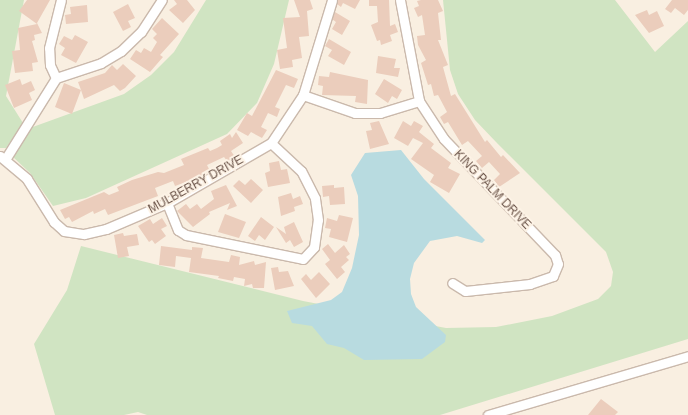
<!DOCTYPE html>
<html>
<head>
<meta charset="utf-8">
<style>
  body { margin:0 }
  #map { position:relative; width:688px; height:415px; overflow:hidden; background:#f9efe1; font-family:Helvetica,sans-serif }
  div>[style] { position:absolute }
  [style*='--x'] { left:calc(var(--x)*1px); top:calc(var(--y)*1px); width:calc(var(--w)*1px); rotate:calc(var(--a)*1deg) }
  .green>* { inset:0; background:#d0e4c2 }
  .water>* { inset:0; background:#b8dbe0 }
  .building>* { inset:0; background:#ebcdbc }
  .roads { filter:drop-shadow(1px 0 #cab9ac) drop-shadow(-1px 0 #cab9ac) drop-shadow(0 1px #cab9ac) drop-shadow(0 -1px #cab9ac) }
  .minor>* { height:9px; margin:-4.5px; padding:0 4.5px; transform-origin:4.5px; border-radius:4.5px; background:#fff }
  span { translate:-50% -50%; white-space:nowrap; text-align:center; line-height:1.15; -webkit-text-stroke:4px #fdf3e6; paint-order:stroke }
  .street-label { font-size:12px; color:#6d564b }
</style>
</head>
<body>
<div id="map">
  <div class="green">
    <div style="clip-path:polygon(0 0,24px 0,6px 96px,23px 123px,6px 148px,0 148px)"></div>
    <div style="clip-path:polygon(206px 0,289px 0,274px 64px,257px 103px,227px 134px,86px 198px,53px 206px,30px 173px,12px 156px,13px 150px,30px 128px,124px 94px,151px 75px,174px 52px)"></div>
    <div style="clip-path:polygon(443px 0,615px 0,655px 52px,688px 21px,688px 339px,440px 415px,147px 415px,138px 412px,124px 415px,55px 415px,34px 344px,67px 290px,81px 246px,303px 301px,446px 328px,496px 327px,552px 316px,598px 299px,611px 286px,613px 272px,606px 252px,496px 142px,475px 120px,458px 94px,450px 70px)"></div>
  </div>
  <div class="water">
    <div style="clip-path:polygon(401px 150px,424px 179px,485px 240px,482px 243px,457px 236px,430px 241px,414px 263px,410px 279px,411px 294px,416px 307px,446px 335px,445px 342px,422px 359px,364px 360px,344px 348px,327px 344px,312px 326px,292px 323px,287px 311px,331px 300px,342px 292px,352px 268px,359px 235px,358px 196px,351px 175px,365px 153px)"></div>
  </div>
  <div class="building">
    <div style="clip-path:polygon(27px 0,50px 0,37px 23px,42px 33px,34px 35px,35px 40px,32px 41px,38px 62px,32px 63px,33px 71px,15px 73px,12px 51px,20px 50px,18px 28px,37px 24px,19px 11px)"></div>
    <div style="clip-path:polygon(174px 0,187px 0,195px 10px,183px 23px,169px 10px,177px 4px)"></div>
    <div style="clip-path:polygon(294px 0,310px 0,313px 9px,307px 11px,309px 36px,299px 37px,302px 58px,292px 60px,293px 67px,280px 69px,277px 50px,287px 48px,283px 18px,300px 17px)"></div>
    <div style="clip-path:polygon(338px 0,360px 0,355px 9px,343px 3px,341px 7px,337px 4px)"></div>
    <div style="clip-path:polygon(369px 0,389px 0,390px 26px,395px 24px,398px 32px,390px 35px,392px 41px,381px 45px,380px 40px,377px 41px,371px 25px,378px 22px,377px 6px,369px 6px)"></div>
    <div style="clip-path:polygon(421px 0,438px 0,443px 11px,438px 13px,441px 40px,438px 40px,448px 65px,443px 67px,451px 96px,455px 94px,485px 142px,487px 140px,501px 157px,503px 155px,520px 173px,499px 187px,494px 180px,500px 174px,489px 162px,482px 168px,476px 161px,482px 156px,468px 141px,462px 145px,448px 122px,444px 124px,440px 117px,447px 112px,438px 95px,434px 96px,431px 84px,428px 85px,421px 63px,426px 60px,418px 45px,417px 36px,425px 35px,422px 15px,418px 17px,414px 8px,419px 6px,417px 1px)"></div>
    <div style="clip-path:polygon(672px 0,688px 0,688px 10px,684px 15px,675px 8px,671px 13px,665px 9px)"></div>
    <div style="clip-path:polygon(128px 4px,135px 18px,128px 21px,131px 27px,123px 31px,113px 12px)"></div>
    <div style="clip-path:polygon(87px 5px,88px 22px,66px 24px,65px 15px,71px 14px,70px 7px)"></div>
    <div style="clip-path:polygon(647px 10px,649px 15px,657px 11px,664px 26px,649px 33px,635px 15px)"></div>
    <div style="clip-path:polygon(335px 12px,350px 21px,342px 35px,332px 29px,336px 22px,332px 19px)"></div>
    <div style="clip-path:polygon(162px 18px,179px 34px,160px 55px,163px 57px,150px 72px,130px 59px,136px 50px,141px 53px,144px 48px,151px 52px,157px 42px,153px 38px,157px 34px,152px 29px)"></div>
    <div style="clip-path:polygon(75px 35px,88px 42px,76px 63px,61px 55px,65px 48px,59px 44px,64px 36px,72px 40px)"></div>
    <div style="clip-path:polygon(329px 39px,351px 52px,344px 65px,328px 56px,332px 50px,325px 46px)"></div>
    <div style="clip-path:polygon(378px 56px,396px 59px,394px 68px,400px 68px,398px 77px,376px 73px)"></div>
    <div style="clip-path:polygon(123px 64px,136px 76px,125px 88px,120px 91px,114px 85px,84px 99px,81px 90px,72px 114px,55px 107px,64px 83px,81px 90px,78px 82px,105px 73px,112px 65px,117px 70px)"></div>
    <div style="clip-path:polygon(276px 70px,298px 79px,294px 88px,286px 85px,275px 107px,280px 109px,277px 117px,268px 113px,261px 127px,267px 130px,262px 138px,251px 132px,248px 136px,237px 130px,247px 113px,252px 116px)"></div>
    <div style="clip-path:polygon(330px 72px,368px 80px,367px 104px,355px 102px,356px 96px,322px 95px,323px 86px,318px 85px,319px 76px,329px 77px)"></div>
    <div style="clip-path:polygon(20px 79px,22px 85px,31px 81px,35px 90px,29px 93px,32px 100px,14px 108px,5px 85px)"></div>
    <div style="clip-path:polygon(384px 79px,402px 90px,397px 99px,392px 96px,388px 103px,375px 94px)"></div>
    <div style="clip-path:polygon(379px 121px,389px 144px,370px 149px,366px 131px,372px 130px,370px 123px)"></div>
    <div style="clip-path:polygon(403px 121px,411px 126px,414px 121px,423px 126px,419px 132px,434px 144px,431px 148px,451px 163px,448px 168px,460px 174px,449px 193px,430px 182px,434px 175px,411px 159px,423px 143px,413px 138px,408px 146px,394px 138px)"></div>
    <div style="clip-path:polygon(236px 132px,243px 143px,231px 151px,235px 157px,227px 161px,224px 157px,207px 165px,210px 171px,202px 176px,175px 186px,173px 181px,155px 188px,158px 196px,108px 215px,105px 209px,94px 214px,93px 211px,72px 222px,69px 217px,65px 219px,60px 210px,104px 192px,109px 195px,119px 191px,117px 187px,132px 180px,158px 172px,164px 173px,184px 165px,181px 159px,208px 148px,210px 151px,217px 148px,222px 145px,220px 141px,230px 134px,232px 138px)"></div>
    <div style="clip-path:polygon(279px 161px,281px 170px,287px 169px,290px 183px,268px 187px,265px 173px,270px 171px,269px 163px)"></div>
    <div style="clip-path:polygon(251px 179px,263px 190px,251px 203px,233px 186px,239px 180px,245px 185px)"></div>
    <div style="clip-path:polygon(226px 185px,237px 206px,227px 210px,230px 203px,209px 212px,210px 214px,193px 227px,177px 211px,186px 204px,190px 209px,197px 204px,201px 209px,214px 199px,211px 191px)"></div>
    <div style="clip-path:polygon(334px 185px,334px 188px,344px 187px,345px 204px,330px 205px,329px 196px,323px 197px,322px 186px)"></div>
    <div style="clip-path:polygon(291px 193px,293px 199px,300px 196px,303px 204px,294px 207px,295px 211px,281px 216px,278px 197px)"></div>
    <div style="clip-path:polygon(225px 214px,246px 222px,239px 238px,218px 232px)"></div>
    <div style="clip-path:polygon(339px 215px,353px 218px,347px 242px,329px 237px,331px 229px,325px 228px,327px 218px,337px 221px)"></div>
    <div style="clip-path:polygon(261px 217px,274px 227px,265px 240px,259px 235px,255px 241px,248px 236px)"></div>
    <div style="clip-path:polygon(162px 218px,167px 226px,161px 229px,166px 236px,155px 244px,152px 240px,149px 242px,138px 226px,150px 219px,153px 224px)"></div>
    <div style="clip-path:polygon(294px 222px,303px 242px,294px 247px,290px 240px,286px 243px,276px 227px,286px 234px,284px 227px)"></div>
    <div style="clip-path:polygon(123px 233px,124px 236px,137px 234px,139px 245px,127px 247px,129px 256px,118px 258px,114px 235px)"></div>
    <div style="clip-path:polygon(328px 244px,335px 253px,344px 245px,350px 254px,346px 257px,349px 260px,341px 267px,345px 272px,337px 279px,325px 264px,330px 260px,322px 249px)"></div>
    <div style="clip-path:polygon(161px 246px,192px 250px,192px 247px,203px 248px,201px 258px,229px 262px,231px 255px,240px 257px,239px 265px,254px 261px,255px 265px,266px 262px,264px 288px,253px 288px,252px 284px,244px 286px,245px 279px,234px 277px,233px 281px,218px 278px,219px 276px,189px 272px,191px 258px,176px 256px,175px 267px,159px 265px)"></div>
    <div style="clip-path:polygon(278px 267px,279px 272px,288px 271px,294px 286px,275px 290px,271px 268px)"></div>
    <div style="clip-path:polygon(319px 272px,330px 284px,316px 298px,301px 279px,306px 274px,311px 280px)"></div>
    <div style="clip-path:polygon(601px 399px,618px 412px,615px 415px,588px 415px)"></div>
  </div>
  <div class="roads">
    <div class="minor">
      <div style="--x:400;--y:0;--w:103;--a:79.3"></div>
      <div style="--x:419;--y:101;--w:45;--a:56.7"></div>
      <div style="--x:444;--y:139;--w:161;--a:46.3"></div>
      <div style="--x:555;--y:255;--w:9;--a:72"></div>
      <div style="--x:558;--y:264;--w:13;--a:113"></div>
      <div style="--x:553;--y:276;--w:24;--a:161"></div>
      <div style="--x:530;--y:284;--w:65;--a:173.9"></div>
      <div style="--x:465;--y:291;--w:15;--a:-148"></div>
      <div style="--x:56;--y:78;--w:14;--a:-115"></div>
      <div style="--x:50;--y:65;--w:17;--a:-93"></div>
      <div style="--x:49;--y:48;--w:49;--a:-76"></div>
      <div style="--x:303;--y:95;--w:55;--a:19.1"></div>
      <div style="--x:355;--y:113;--w:25;--a:0"></div>
      <div style="--x:380;--y:113;--w:41;--a:-17.1"></div>
      <div style="--x:0;--y:156;--w:35;--a:40"></div>
      <div style="--x:27;--y:179;--w:51;--a:57.9"></div>
      <div style="--x:54;--y:222;--w:13;--a:42"></div>
      <div style="--x:64;--y:231;--w:20;--a:9"></div>
      <div style="--x:84;--y:234;--w:23;--a:-13"></div>
      <div style="--x:106;--y:229;--w:66;--a:-23.1"></div>
      <div style="--x:167;--y:203;--w:120;--a:-30"></div>
      <div style="--x:271;--y:143;--w:58;--a:-56.3"></div>
      <div style="--x:303;--y:95;--w:99;--a:-73"></div>
      <div style="--x:6;--y:158;--w:94;--a:-58"></div>
      <div style="--x:56;--y:78;--w:47;--a:-18.4"></div>
      <div style="--x:101;--y:63;--w:23;--a:-31"></div>
      <div style="--x:121;--y:51;--w:28;--a:-44"></div>
      <div style="--x:141;--y:32;--w:38;--a:-57"></div>
      <div style="--x:167;--y:203;--w:29;--a:68"></div>
      <div style="--x:178;--y:230;--w:9;--a:32"></div>
      <div style="--x:186;--y:235;--w:119;--a:11.6"></div>
      <div style="--x:303;--y:259;--w:16;--a:-47"></div>
      <div style="--x:314;--y:247;--w:27;--a:-82"></div>
      <div style="--x:318;--y:220;--w:22;--a:-98"></div>
      <div style="--x:315;--y:198;--w:30;--a:-117"></div>
      <div style="--x:301;--y:171;--w:41;--a:-137"></div>
      <div style="--x:488;--y:415;--w:209;--a:-16.4"></div>
    </div>
  </div>
  <div class="street-label">
    <span style="left:196px;top:185px;rotate:-29deg">MULBERRY DRIVE</span>
    <span style="left:492px;top:190px;rotate:46deg">KING PALM DRIVE</span>
  </div>
</div>
</body>
</html>
